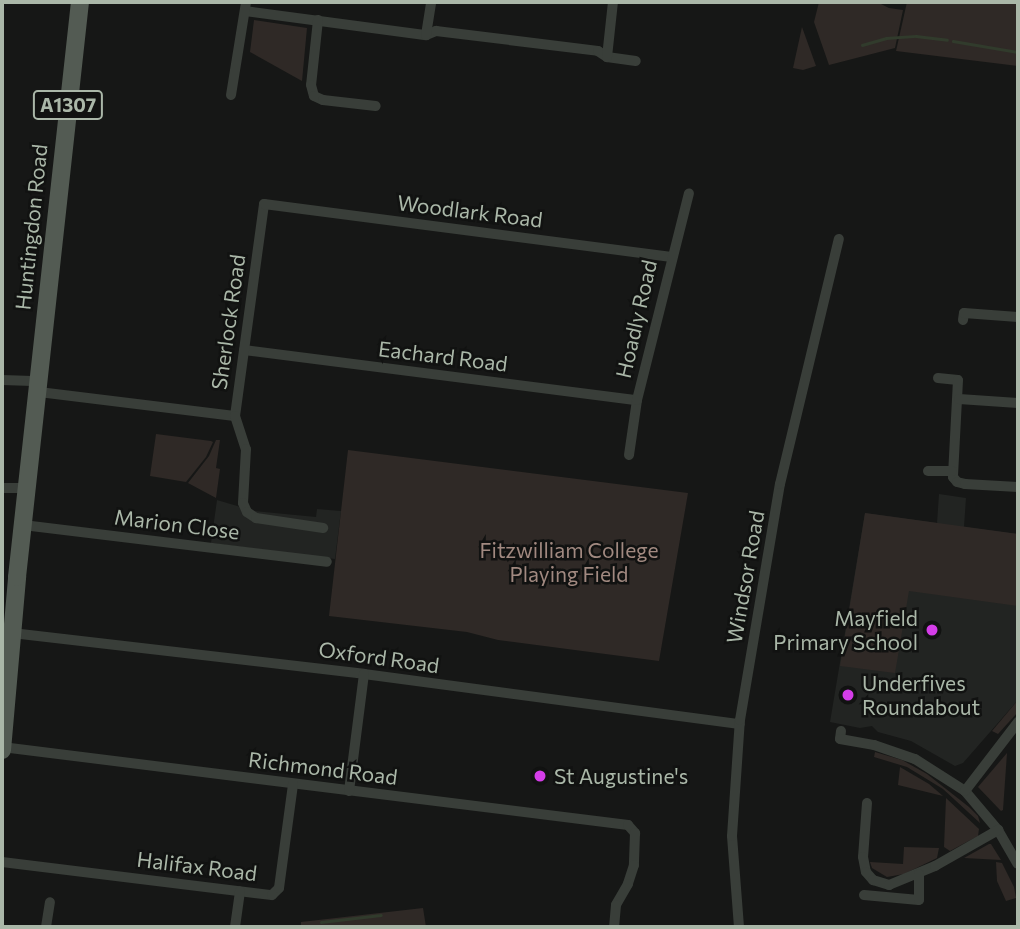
<!DOCTYPE html>
<html>
<head>
<meta charset="utf-8">
<style>
  body { margin:0 }
  #map { position:relative; width:1020px; height:929px; overflow:hidden; background:#161716; font-family:Commissioner,sans-serif }
  div>[style] { position:absolute }
  [style*='--x'] { left:calc(var(--x)*1px); top:calc(var(--y)*1px); width:calc(var(--w)*1px); rotate:calc(var(--a)*1deg) }
  .built>* { inset:0; background:#222422 }
  .green>* { inset:0; background:#2f2926 }
  .stream>* { height:2.5px; margin:-1.25px; padding:0 1.25px; transform-origin:1.25px; border-radius:1.25px; background:#313b2c }
  .street>* { height:10px; margin:-5px; padding:0 5px; transform-origin:5px; border-radius:5px; background:#393e39 }
  .primary>* { height:18px; margin:-9px; padding:0 9px; transform-origin:9px; border-radius:9px; background:#535b53 }
  .dots>* { width:19px; height:19px; translate:-50% -50%; box-sizing:border-box; border:4px solid #111211; border-radius:50% }
  span { translate:-50% -50%; white-space:nowrap; text-align:center; line-height:1.15; -webkit-text-stroke:5px #111211; paint-order:stroke }
  .shield-label span { padding:2px 5px; background:#111211; border:2px solid; border-radius:5px; -webkit-text-stroke-width:0 }
  .shield-label { font-size:19px; color:#aab7a8; font-weight:700 }
  .street-label { font-size:21px; color:#aab7a8 }
  .park-label { font-size:21px; color:#a18980 }
  .poi-label { font-size:21px; color:#aab7a8 }
  .right { translate:-100% -50%; text-align:right }
  .left { translate:0 -50%; text-align:left }
  .frame { position:absolute; inset:0; border:4px solid #aab7a8; pointer-events:none }
</style>
</head>
<body>
<div id="map">
  <div class="built">
    <div style="clip-path:polygon(939px 494px,966px 498px,964px 527px,1018px 534px,1018px 700px,963px 763px,955px 766px,911px 741px,878px 732px,872px 726px,860px 728px,830px 722px,865px 513px,937px 523px)"></div>
    <div style="clip-path:polygon(217px 500px,254px 511px,316px 517px,317px 509px,341px 511px,335px 559px,211px 543px)"></div>
  </div>
  <div class="green">
    <div style="clip-path:polygon(819px 2px,877px 2px,889px 8px,903px 10px,895px 48px,829px 65px,814px 22px)"></div>
    <div style="clip-path:polygon(907px 2px,1018px 2px,1018px 66px,896px 51px)"></div>
    <div style="clip-path:polygon(254px 20px,307px 28px,302px 81px,250px 52px)"></div>
    <div style="clip-path:polygon(802px 27px,816px 66px,803px 70px,793px 68px)"></div>
    <div style="clip-path:polygon(156px 434px,211px 441px,213px 442px,206px 457px,186px 482px,150px 476px)"></div>
    <div style="clip-path:polygon(216px 440px,220px 440px,216px 468px,220px 469px,216px 498px,188px 483px,209px 456px)"></div>
    <div style="clip-path:polygon(348px 450px,688px 493px,659px 661px,498px 640px,467px 632px,329px 616px)"></div>
    <div style="clip-path:polygon(865px 513px,1018px 534px,1018px 606px,909px 591px,895px 673px,840px 666px)"></div>
    <div style="clip-path:polygon(1018px 700px,1018px 712px,998px 734px,992px 731px)"></div>
    <div style="clip-path:polygon(875px 752px,902px 760px,927px 774px,969px 807px,978px 816px,980px 823px,943px 789px,907px 767px,874px 757px)"></div>
    <div style="clip-path:polygon(1007px 753px,1003px 810px,1001px 811px,978px 787px)"></div>
    <div style="clip-path:polygon(900px 767px,929px 784px,943px 796px,898px 785px)"></div>
    <div style="clip-path:polygon(946px 798px,979px 829px,978px 836px,950px 851px,944px 847px)"></div>
    <div style="clip-path:polygon(991px 844px,1001px 860px,964px 858px,989px 844px)"></div>
    <div style="clip-path:polygon(904px 847px,939px 848px,937px 858px,904px 874px,887px 877px,872px 868px,870px 862px,903px 864px)"></div>
    <div style="clip-path:polygon(996px 862px,1002px 863px,1014px 887px,1016px 898px,1006px 901px,997px 881px)"></div>
    <div style="clip-path:polygon(423px 908px,426px 927px,301px 927px,301px 922px)"></div>
  </div>
  <div class="stream">
    <div style="--x:953;--y:41;--w:66;--a:9.6"></div>
    <div style="--x:862;--y:45;--w:25;--a:-16"></div>
    <div style="--x:886;--y:38;--w:30;--a:-4"></div>
    <div style="--x:916;--y:36;--w:31;--a:7"></div>
    <div style="--x:321;--y:922;--w:60;--a:-6.7"></div>
  </div>
  <div class="street">
    <div style="--x:245;--y:11;--w:183;--a:7.6"></div>
    <div style="--x:426;--y:35;--w:11;--a:-22"></div>
    <div style="--x:436;--y:31;--w:163;--a:7"></div>
    <div style="--x:598;--y:51;--w:11;--a:34"></div>
    <div style="--x:607;--y:57;--w:29;--a:8"></div>
    <div style="--x:318;--y:20;--w:65;--a:96.1"></div>
    <div style="--x:311;--y:85;--w:11;--a:75"></div>
    <div style="--x:314;--y:96;--w:10;--a:24"></div>
    <div style="--x:323;--y:100;--w:53;--a:6.5"></div>
    <div style="--x:426;--y:35;--w:33;--a:-81"></div>
    <div style="--x:607;--y:57;--w:55;--a:-83.8"></div>
    <div style="--x:231;--y:95;--w:94;--a:-80.8"></div>
    <div style="--x:963;--y:320;--w:7;--a:-82"></div>
    <div style="--x:964;--y:313;--w:54;--a:4.2"></div>
    <div style="--x:244;--y:350;--w:396;--a:7.3"></div>
    <div style="--x:938;--y:378;--w:20;--a:6"></div>
    <div style="--x:958;--y:380;--w:97;--a:93"></div>
    <div style="--x:953;--y:477;--w:6;--a:51"></div>
    <div style="--x:957;--y:482;--w:8;--a:14"></div>
    <div style="--x:965;--y:484;--w:53;--a:3.2"></div>
    <div style="--x:2;--y:380;--w:38;--a:2"></div>
    <div style="--x:39;--y:392;--w:197;--a:7"></div>
    <div style="--x:235;--y:416;--w:214;--a:-82.2"></div>
    <div style="--x:264;--y:204;--w:409;--a:7.4"></div>
    <div style="--x:959;--y:399;--w:59;--a:3.9"></div>
    <div style="--x:235;--y:416;--w:35;--a:72"></div>
    <div style="--x:246;--y:449;--w:54;--a:93.2"></div>
    <div style="--x:243;--y:503;--w:10;--a:66"></div>
    <div style="--x:247;--y:512;--w:11;--a:34"></div>
    <div style="--x:256;--y:518;--w:68;--a:8.5"></div>
    <div style="--x:629;--y:455;--w:56;--a:-81.7"></div>
    <div style="--x:637;--y:400;--w:213;--a:-75.9"></div>
    <div style="--x:928;--y:471;--w:24;--a:0"></div>
    <div style="--x:2;--y:488;--w:25;--a:0"></div>
    <div style="--x:23;--y:525;--w:306;--a:6.9"></div>
    <div style="--x:12;--y:633;--w:354;--a:6.6"></div>
    <div style="--x:364;--y:674;--w:379;--a:7.6"></div>
    <div style="--x:841;--y:731;--w:8;--a:97"></div>
    <div style="--x:840;--y:739;--w:35;--a:10"></div>
    <div style="--x:874;--y:745;--w:43;--a:18.9"></div>
    <div style="--x:915;--y:759;--w:59;--a:32.6"></div>
    <div style="--x:965;--y:791;--w:51;--a:49.8"></div>
    <div style="--x:998;--y:830;--w:39;--a:60"></div>
    <div style="--x:2;--y:747;--w:631;--a:7.1"></div>
    <div style="--x:628;--y:825;--w:11;--a:49"></div>
    <div style="--x:635;--y:833;--w:32;--a:92"></div>
    <div style="--x:634;--y:865;--w:20;--a:108"></div>
    <div style="--x:628;--y:884;--w:24;--a:120"></div>
    <div style="--x:616;--y:905;--w:22;--a:95"></div>
    <div style="--x:349;--y:791;--w:118;--a:-82.7"></div>
    <div style="--x:965;--y:791;--w:87;--a:-52.5"></div>
    <div style="--x:867;--y:803;--w:54;--a:94.2"></div>
    <div style="--x:863;--y:857;--w:15;--a:79"></div>
    <div style="--x:866;--y:872;--w:11;--a:49"></div>
    <div style="--x:873;--y:880;--w:17;--a:17"></div>
    <div style="--x:889;--y:885;--w:50;--a:-22.4"></div>
    <div style="--x:935;--y:866;--w:73;--a:-29.7"></div>
    <div style="--x:2;--y:862;--w:272;--a:7"></div>
    <div style="--x:272;--y:895;--w:10;--a:-45"></div>
    <div style="--x:279;--y:888;--w:105;--a:-82.3"></div>
    <div style="--x:864;--y:895;--w:55;--a:5.2"></div>
    <div style="--x:919;--y:900;--w:26;--a:-90"></div>
    <div style="--x:46;--y:927;--w:25;--a:-81"></div>
    <div style="--x:235;--y:927;--w:36;--a:-82"></div>
    <div style="--x:739;--y:927;--w:91;--a:-94.4"></div>
    <div style="--x:732;--y:836;--w:116;--a:-86.1"></div>
    <div style="--x:740;--y:720;--w:239;--a:-80.4"></div>
    <div style="--x:780;--y:484;--w:252;--a:-76.5"></div>
  </div>
  <div class="primary">
    <div style="--x:2;--y:750;--w:174;--a:-85"></div>
    <div style="--x:17;--y:577;--w:578;--a:-83.75"></div>
  </div>
  <div class="dots">
    <div style="left:932px;top:630px;background:#d43de8"></div>
    <div style="left:848px;top:695px;background:#d43de8"></div>
    <div style="left:540px;top:776px;background:#d43de8"></div>
  </div>
  <div class="shield-label">
    <span style="left:68px;top:105px">A1307</span>
  </div>
  <div class="street-label">
    <span style="left:470px;top:211px;rotate:7deg">Woodlark Road</span>
    <span style="left:31px;top:227px;rotate:-84deg">Huntingdon Road</span>
    <span style="left:636px;top:319px;rotate:-77deg">Hoadly Road</span>
    <span style="left:228px;top:322px;rotate:-82deg">Sherlock Road</span>
    <span style="left:443px;top:356px;rotate:7deg">Eachard Road</span>
    <span style="left:177px;top:524px;rotate:7deg">Marion Close</span>
    <span style="left:745px;top:577px;rotate:-80deg">Windsor Road</span>
    <span style="left:379px;top:657px;rotate:8deg">Oxford Road</span>
    <span style="left:323px;top:768px;rotate:7deg">Richmond Road</span>
    <span style="left:197px;top:866px;rotate:7deg">Halifax Road</span>
  </div>
  <div class="park-label">
    <span style="left:569px;top:562px">Fitzwilliam College<br>Playing Field</span>
  </div>
  <div class="poi-label">
    <span class="right" style="left:918px;top:630px">Mayfield<br>Primary School</span>
    <span class="left" style="left:862px;top:695px">Underfives<br>Roundabout</span>
    <span class="left" style="left:554px;top:776px">St Augustine's</span>
  </div>
  <div class="frame"></div>
</div>
</body>
</html>
